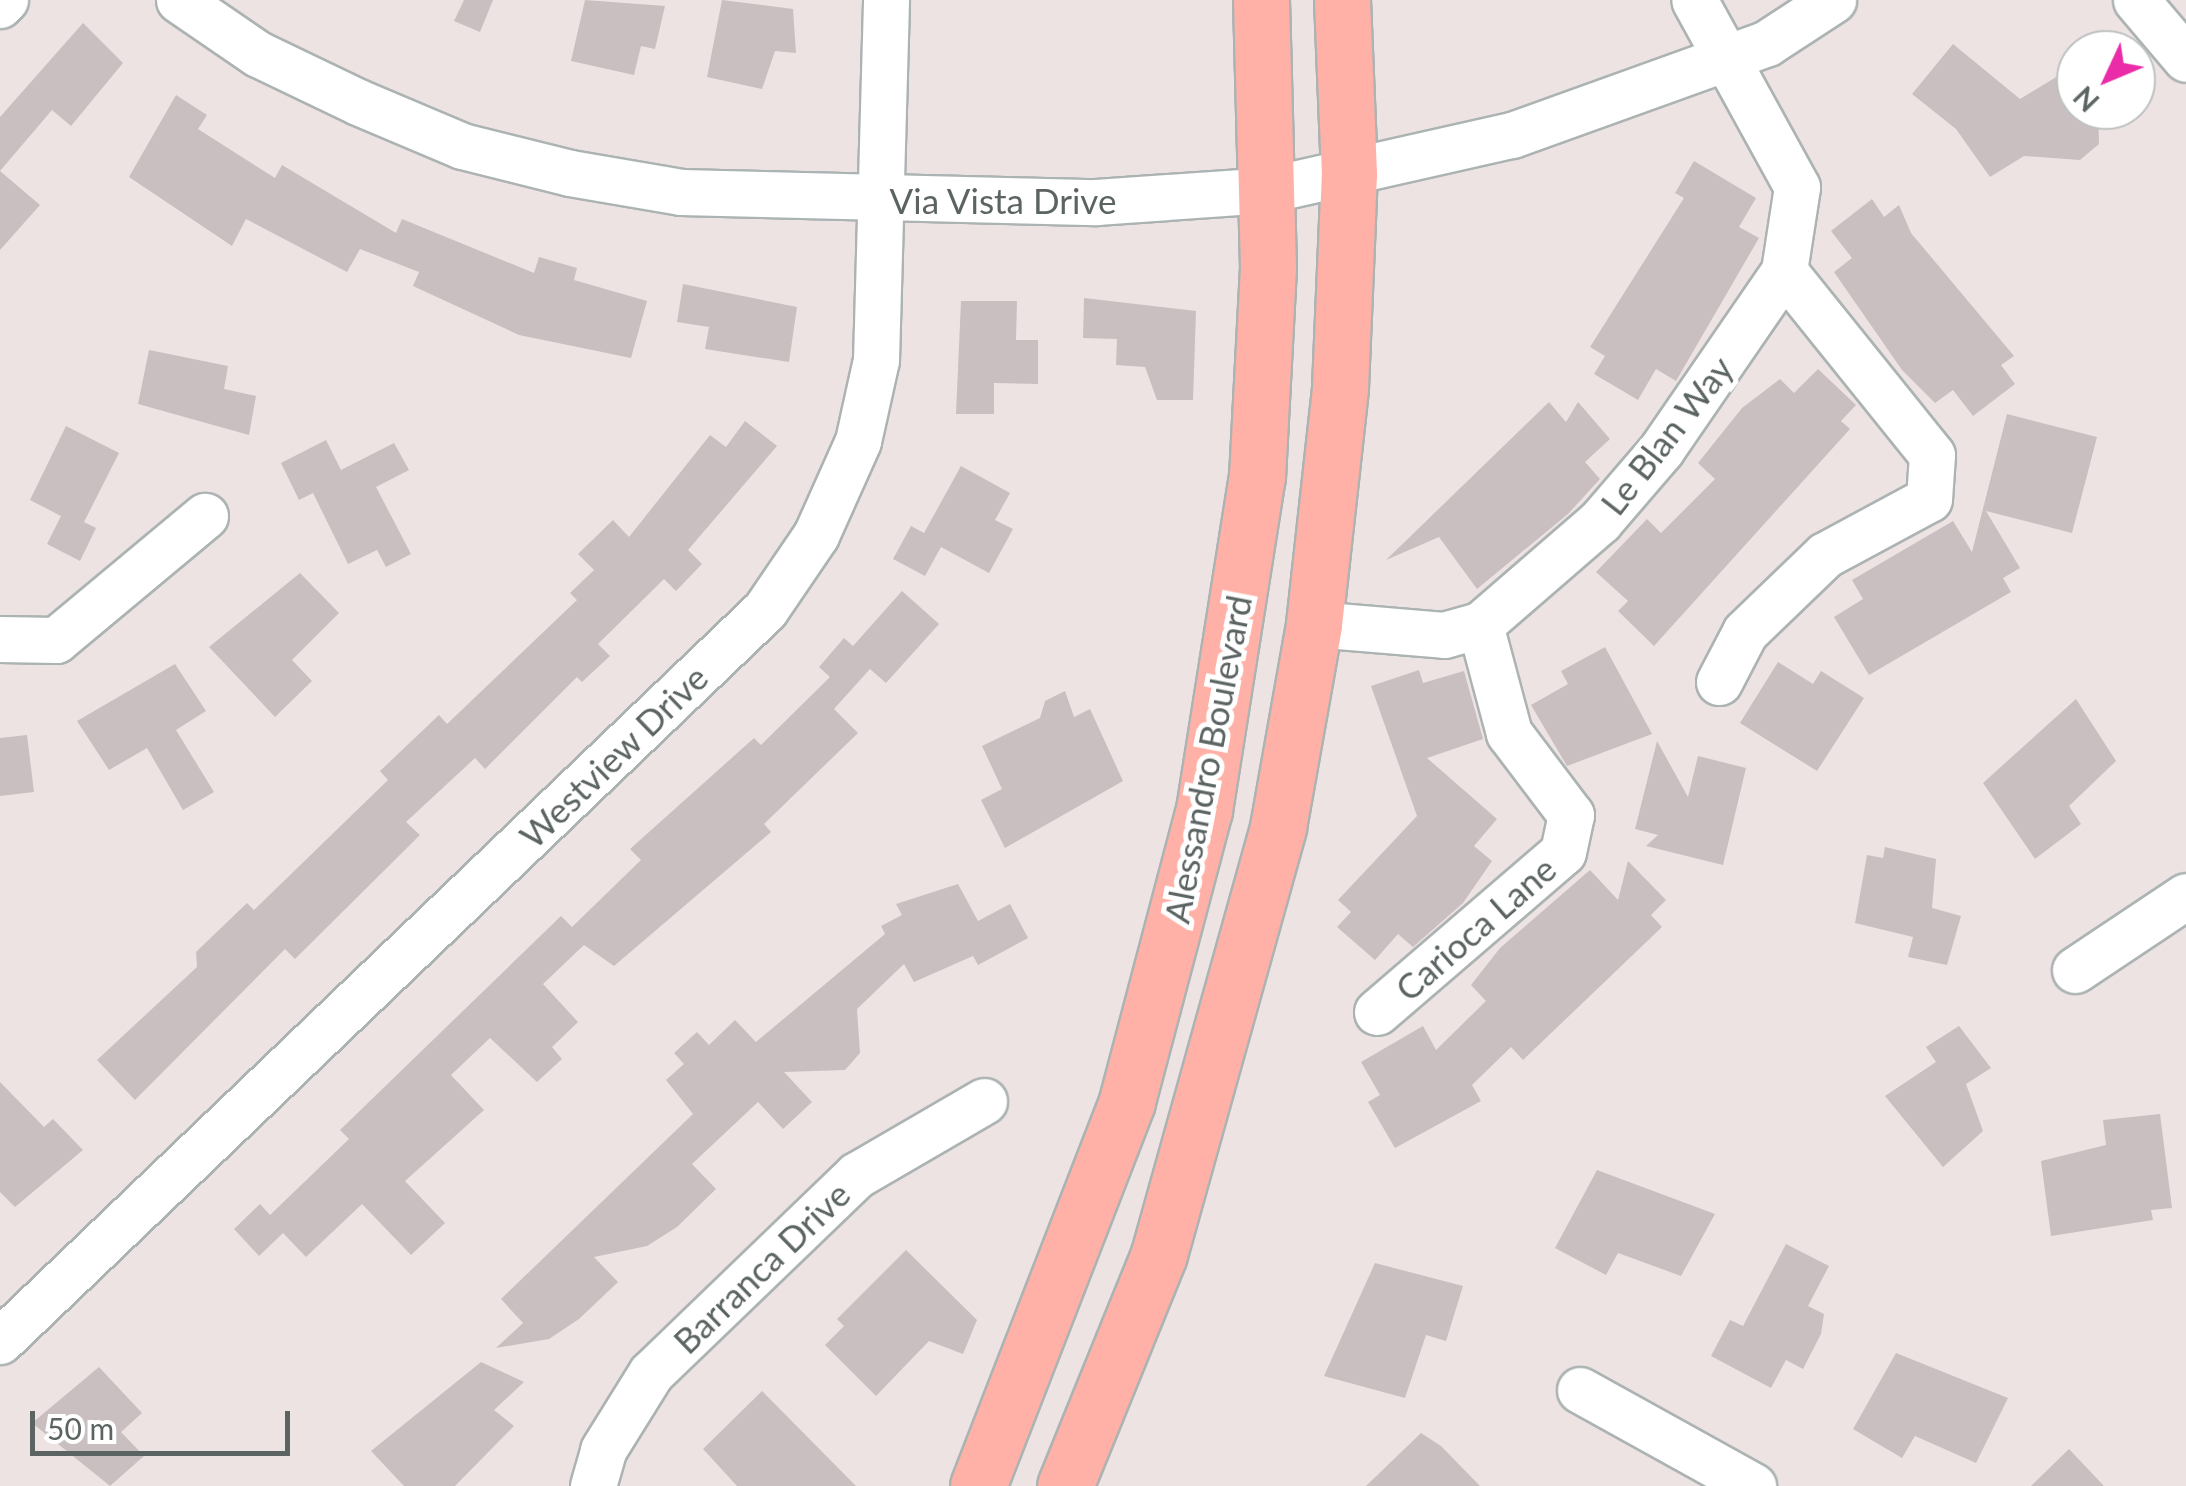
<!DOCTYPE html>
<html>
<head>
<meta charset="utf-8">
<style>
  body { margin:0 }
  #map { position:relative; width:2186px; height:1486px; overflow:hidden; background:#eee3e3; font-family:Lato,sans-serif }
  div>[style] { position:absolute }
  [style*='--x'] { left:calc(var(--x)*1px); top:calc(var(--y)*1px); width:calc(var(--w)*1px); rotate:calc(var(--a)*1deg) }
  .building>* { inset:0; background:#c9bfc0 }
  .roads { filter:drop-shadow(2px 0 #acb3b3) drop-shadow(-2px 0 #acb3b3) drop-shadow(0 2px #acb3b3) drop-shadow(0 -2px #acb3b3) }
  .minor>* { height:45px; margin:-22.5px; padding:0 22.5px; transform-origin:22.5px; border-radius:22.5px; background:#fff }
  .major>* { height:55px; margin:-27.5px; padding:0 27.5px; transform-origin:27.5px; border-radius:27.5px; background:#ffb1a7 }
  span { translate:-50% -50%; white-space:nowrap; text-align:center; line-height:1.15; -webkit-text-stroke:10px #fff; paint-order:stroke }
  .street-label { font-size:35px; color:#5b6462 }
  .north { position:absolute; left:2056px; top:30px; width:100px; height:100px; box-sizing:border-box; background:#fff; border:2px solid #bdc1c0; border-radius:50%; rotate:226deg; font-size:28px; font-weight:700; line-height:40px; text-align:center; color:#5b6462 }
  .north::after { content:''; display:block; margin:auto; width:35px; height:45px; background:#eb2ca8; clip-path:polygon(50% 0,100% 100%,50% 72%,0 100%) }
  .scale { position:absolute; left:30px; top:1411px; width:260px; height:45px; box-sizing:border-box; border:5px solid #5b6462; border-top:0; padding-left:12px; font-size:30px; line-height:35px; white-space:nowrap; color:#5b6462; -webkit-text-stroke:8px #fff; paint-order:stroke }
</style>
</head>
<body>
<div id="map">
  <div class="building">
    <div style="clip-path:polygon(464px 0,493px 0,480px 32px,454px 21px)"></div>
    <div style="clip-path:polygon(585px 0,665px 6px,655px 49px,641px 46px,634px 75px,571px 61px)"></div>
    <div style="clip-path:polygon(722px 0,793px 9px,796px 53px,775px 51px,762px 89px,707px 77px)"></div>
    <div style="clip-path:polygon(83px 23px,123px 63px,71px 126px,52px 110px,0 171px,40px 205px,0 250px,0 117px)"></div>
    <div style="clip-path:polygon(1953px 44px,2020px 99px,2076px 65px,2076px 110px,2098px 110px,2099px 144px,2080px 160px,2024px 156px,1990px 177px,1956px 129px,1912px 94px)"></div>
    <div style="clip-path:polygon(176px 95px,207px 115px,198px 129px,275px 178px,282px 165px,396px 233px,402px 219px,534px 273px,539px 257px,577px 268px,574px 280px,647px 301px,631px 358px,519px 335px,413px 286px,419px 272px,360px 249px,347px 272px,246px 219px,232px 246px,129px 177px)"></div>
    <div style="clip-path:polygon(1694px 161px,1756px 198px,1739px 227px,1759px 238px,1676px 381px,1656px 369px,1638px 400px,1594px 374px,1605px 356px,1590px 347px,1684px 198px,1675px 193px)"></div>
    <div style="clip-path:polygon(1872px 199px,1884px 217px,1899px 205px,1911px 233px,2014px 356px,2001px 365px,2015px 384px,1973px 416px,1953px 390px,1935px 403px,1902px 370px,1834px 272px,1852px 258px,1831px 231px)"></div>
    <div style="clip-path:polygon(683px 284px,797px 307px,789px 362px,705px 349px,709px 327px,677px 322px)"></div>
    <div style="clip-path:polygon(1084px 298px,1196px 311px,1193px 400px,1157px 400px,1145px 367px,1116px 365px,1117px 339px,1083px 338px)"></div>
    <div style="clip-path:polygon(961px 301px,1017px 301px,1016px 340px,1038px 340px,1038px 384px,994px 383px,994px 414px,956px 414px)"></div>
    <div style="clip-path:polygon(149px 350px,228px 366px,224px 389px,256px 396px,249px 435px,138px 404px)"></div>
    <div style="clip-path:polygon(1818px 369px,1856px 405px,1841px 421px,1850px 429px,1654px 646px,1618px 611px,1628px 601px,1596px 572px,1647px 519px,1661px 533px,1715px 479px,1698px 463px,1742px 408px,1780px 379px,1794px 393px)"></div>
    <div style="clip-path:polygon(1549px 402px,1566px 422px,1578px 402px,1610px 439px,1585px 462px,1600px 479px,1568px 514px,1477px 589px,1439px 537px,1386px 560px)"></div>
    <div style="clip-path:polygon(2007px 414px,2097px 437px,2072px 533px,1986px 511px,2020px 568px,2003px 578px,2011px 592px,1869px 675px,1834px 617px,1863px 599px,1852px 580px,1953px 521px,1972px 552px)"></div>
    <div style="clip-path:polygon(745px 421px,777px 446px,688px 550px,702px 564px,676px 591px,664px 579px,598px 644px,610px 656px,582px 682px,577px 677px,485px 769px,475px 758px,406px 822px,420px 835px,295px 959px,285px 949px,135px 1100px,97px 1060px,197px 967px,196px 952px,247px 903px,254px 910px,388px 780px,380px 771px,439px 715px,447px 724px,577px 600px,570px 593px,594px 570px,578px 554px,613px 520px,629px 537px,710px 435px,726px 447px)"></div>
    <div style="clip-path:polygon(66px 426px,119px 453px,84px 522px,96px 528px,80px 561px,47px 544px,61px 516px,30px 500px)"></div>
    <div style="clip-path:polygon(326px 440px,341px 470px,394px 443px,409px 470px,376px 487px,411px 554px,386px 567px,377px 550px,348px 564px,313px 493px,299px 500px,281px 463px)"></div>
    <div style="clip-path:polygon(961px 466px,1010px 493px,995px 520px,1013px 529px,989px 573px,941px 547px,925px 576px,893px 559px,911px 526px,924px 533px)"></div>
    <div style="clip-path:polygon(300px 573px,339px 613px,292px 660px,312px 681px,275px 717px,209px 647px)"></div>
    <div style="clip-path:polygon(902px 591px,939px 624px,886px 683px,870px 669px,834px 709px,858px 733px,764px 824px,771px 832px,614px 966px,584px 945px,543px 984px,578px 1022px,552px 1047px,562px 1059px,537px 1082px,490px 1038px,451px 1075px,484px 1110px,405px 1181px,445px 1223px,411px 1255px,362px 1204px,306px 1257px,283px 1233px,259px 1256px,234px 1229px,260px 1204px,270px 1215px,349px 1139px,340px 1130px,561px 916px,572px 927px,641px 860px,630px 849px,754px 738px,761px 745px,830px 677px,819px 667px,844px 638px,853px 646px)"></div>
    <div style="clip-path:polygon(1605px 647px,1652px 734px,1567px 766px,1531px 705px,1568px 684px,1561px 671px)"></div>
    <div style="clip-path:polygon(1778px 662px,1813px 684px,1821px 671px,1864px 698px,1817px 771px,1740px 723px)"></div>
    <div style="clip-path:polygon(175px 664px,206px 711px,176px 730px,214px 792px,183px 810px,147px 748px,109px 770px,77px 721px)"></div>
    <div style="clip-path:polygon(1419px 670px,1423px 683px,1464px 671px,1483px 739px,1427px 758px,1497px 819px,1474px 846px,1492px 861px,1463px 903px,1413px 947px,1398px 934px,1375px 960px,1337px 927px,1351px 912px,1338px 900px,1417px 816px,1371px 686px)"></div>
    <div style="clip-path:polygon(1065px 691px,1074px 717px,1090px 709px,1123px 781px,1005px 848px,981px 800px,1002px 789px,982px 746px,1040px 718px,1045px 701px)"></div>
    <div style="clip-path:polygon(2076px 699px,2116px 761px,2069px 806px,2081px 824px,2035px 859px,1983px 783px)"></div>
    <div style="clip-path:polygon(27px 735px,34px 792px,0 796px,0 738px)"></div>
    <div style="clip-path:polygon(1657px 741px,1688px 797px,1698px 756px,1746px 768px,1723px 865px,1646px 846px,1658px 835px,1635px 829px)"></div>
    <div style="clip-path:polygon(1885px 847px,1936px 859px,1932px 908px,1961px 916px,1947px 965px,1908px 957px,1913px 937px,1855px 923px,1867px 855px,1883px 858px)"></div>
    <div style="clip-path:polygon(1628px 861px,1666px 900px,1651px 915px,1662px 927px,1523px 1060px,1511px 1047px,1472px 1085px,1481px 1101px,1395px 1148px,1368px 1102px,1380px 1095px,1361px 1062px,1423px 1026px,1436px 1050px,1486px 1001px,1471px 985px,1500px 948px,1590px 870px,1618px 900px)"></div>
    <div style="clip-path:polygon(958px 884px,978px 921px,1010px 904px,1028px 938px,978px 965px,973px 956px,914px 982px,904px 964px,857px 1009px,860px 1053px,845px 1070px,784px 1072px,812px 1102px,783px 1129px,758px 1102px,692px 1164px,716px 1189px,677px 1227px,647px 1246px,594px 1257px,618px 1282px,579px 1319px,549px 1339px,496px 1348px,523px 1323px,501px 1299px,693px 1114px,666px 1080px,684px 1064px,674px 1053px,697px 1032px,709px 1045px,735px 1020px,756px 1042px,885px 934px,881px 926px,902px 915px,896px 904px)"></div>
    <div style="clip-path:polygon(1959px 1026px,1991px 1068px,1966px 1084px,1983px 1131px,1943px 1167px,1885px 1096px,1936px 1062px,1926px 1047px)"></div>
    <div style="clip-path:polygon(0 1082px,44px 1127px,53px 1119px,83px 1150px,15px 1207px,0 1192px)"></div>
    <div style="clip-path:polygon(2160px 1114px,2172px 1208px,2151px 1210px,2153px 1220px,2051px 1236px,2041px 1161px,2106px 1145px,2103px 1120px)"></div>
    <div style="clip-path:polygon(1597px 1170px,1715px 1214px,1681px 1276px,1618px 1253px,1606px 1275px,1555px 1248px)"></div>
    <div style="clip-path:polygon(1786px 1244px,1829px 1266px,1808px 1306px,1824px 1314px,1821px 1334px,1803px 1369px,1786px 1360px,1771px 1388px,1711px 1356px,1730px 1320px,1743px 1326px)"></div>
    <div style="clip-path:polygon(906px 1250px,977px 1320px,963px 1354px,929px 1341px,876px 1396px,825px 1345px,844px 1326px,837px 1319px)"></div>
    <div style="clip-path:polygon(1375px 1263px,1463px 1286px,1446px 1341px,1426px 1335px,1405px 1398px,1324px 1376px)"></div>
    <div style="clip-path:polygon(1896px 1353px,2008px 1398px,1976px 1463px,1915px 1436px,1902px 1458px,1853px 1429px)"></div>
    <div style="clip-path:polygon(481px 1362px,524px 1382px,494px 1410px,514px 1426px,455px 1486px,404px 1486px,371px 1451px)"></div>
    <div style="clip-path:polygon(99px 1367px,142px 1413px,121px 1432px,144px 1456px,110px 1486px,32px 1423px)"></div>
    <div style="clip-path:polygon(762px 1391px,856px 1486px,737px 1486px,703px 1449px)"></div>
    <div style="clip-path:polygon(1421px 1433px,1441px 1446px,1480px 1486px,1366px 1486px)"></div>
    <div style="clip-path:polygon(2069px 1449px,2104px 1486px,2031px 1486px)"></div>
  </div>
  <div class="roads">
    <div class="minor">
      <div style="--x:179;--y:0;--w:96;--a:34.4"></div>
      <div style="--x:258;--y:54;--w:111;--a:25.6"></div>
      <div style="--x:358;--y:102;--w:113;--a:22.9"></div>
      <div style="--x:462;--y:146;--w:111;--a:14"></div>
      <div style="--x:570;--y:173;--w:113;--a:9.7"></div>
      <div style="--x:681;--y:192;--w:415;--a:1.4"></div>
      <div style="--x:1096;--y:202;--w:171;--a:-4"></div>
      <div style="--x:1267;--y:190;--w:251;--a:-12.7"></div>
      <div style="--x:1512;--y:135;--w:271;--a:-19.8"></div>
      <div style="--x:1767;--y:43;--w:79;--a:-33.1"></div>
      <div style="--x:2136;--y:0;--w:77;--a:49.7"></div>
      <div style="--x:0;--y:5;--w:7;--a:-45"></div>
      <div style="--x:1314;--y:624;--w:130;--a:4.8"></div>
      <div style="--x:1444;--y:635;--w:37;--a:-16"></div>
      <div style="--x:1480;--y:625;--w:159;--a:-40.9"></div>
      <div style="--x:1600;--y:521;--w:94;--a:-49.3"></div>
      <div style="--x:1661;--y:450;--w:217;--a:-55.5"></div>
      <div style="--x:1784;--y:271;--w:85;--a:-81.2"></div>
      <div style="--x:1797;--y:187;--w:213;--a:-118.8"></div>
      <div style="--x:0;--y:639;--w:56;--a:1"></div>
      <div style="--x:56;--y:640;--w:194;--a:-39.8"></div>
      <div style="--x:1719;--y:682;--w:56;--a:-62.5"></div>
      <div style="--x:1745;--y:632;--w:111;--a:-43.9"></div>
      <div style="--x:1825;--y:555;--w:118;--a:-28.3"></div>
      <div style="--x:1929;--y:499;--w:44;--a:-86.1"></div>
      <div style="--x:1932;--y:455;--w:236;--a:-128.8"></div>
      <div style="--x:2075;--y:970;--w:133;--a:-33.7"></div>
      <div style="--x:1377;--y:1012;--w:245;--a:-40.7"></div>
      <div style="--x:1563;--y:852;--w:38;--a:-78"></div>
      <div style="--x:1571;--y:815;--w:103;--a:-127.1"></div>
      <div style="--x:1509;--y:733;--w:112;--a:-105"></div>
      <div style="--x:0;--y:1341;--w:1058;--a:-43.7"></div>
      <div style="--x:765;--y:610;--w:91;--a:-55.8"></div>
      <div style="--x:816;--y:535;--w:103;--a:-65.9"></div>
      <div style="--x:858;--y:441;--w:83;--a:-77.5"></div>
      <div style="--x:876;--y:360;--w:360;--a:-88.4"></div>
      <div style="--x:1580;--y:1390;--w:198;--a:29"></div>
      <div style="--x:593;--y:1486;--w:37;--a:-74"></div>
      <div style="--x:603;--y:1450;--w:91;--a:-58.1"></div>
      <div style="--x:651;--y:1373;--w:286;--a:-43.9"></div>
      <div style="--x:857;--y:1175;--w:147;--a:-30.2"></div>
    </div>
    <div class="major">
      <div style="--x:978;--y:1486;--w:413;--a:-68.8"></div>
      <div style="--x:1127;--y:1101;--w:301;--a:-75.2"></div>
      <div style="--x:1204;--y:810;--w:337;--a:-81"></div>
      <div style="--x:1257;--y:477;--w:210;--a:-87"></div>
      <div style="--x:1268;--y:267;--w:267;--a:-91.5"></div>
      <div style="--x:1065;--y:1486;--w:250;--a:-67.9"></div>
      <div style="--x:1159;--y:1254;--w:443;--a:-74.4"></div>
      <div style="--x:1278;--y:827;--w:206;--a:-79.9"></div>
      <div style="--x:1314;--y:624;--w:238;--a:-83.7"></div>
      <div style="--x:1340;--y:387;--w:213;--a:-87.6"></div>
      <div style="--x:1349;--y:174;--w:174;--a:-92.3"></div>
    </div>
  </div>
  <div class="street-label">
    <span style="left:1003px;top:200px">Via Vista Drive</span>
    <span style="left:1666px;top:435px;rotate:-52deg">Le Blan Way</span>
    <span style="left:613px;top:756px;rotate:-44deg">Westview Drive</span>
    <span style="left:1207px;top:759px;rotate:-79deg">Alessandro Boulevard</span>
    <span style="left:1475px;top:928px;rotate:-41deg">Carioca Lane</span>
    <span style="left:761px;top:1267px;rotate:-44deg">Barranca Drive</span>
  </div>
  <div class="north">N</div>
  <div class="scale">50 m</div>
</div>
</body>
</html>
